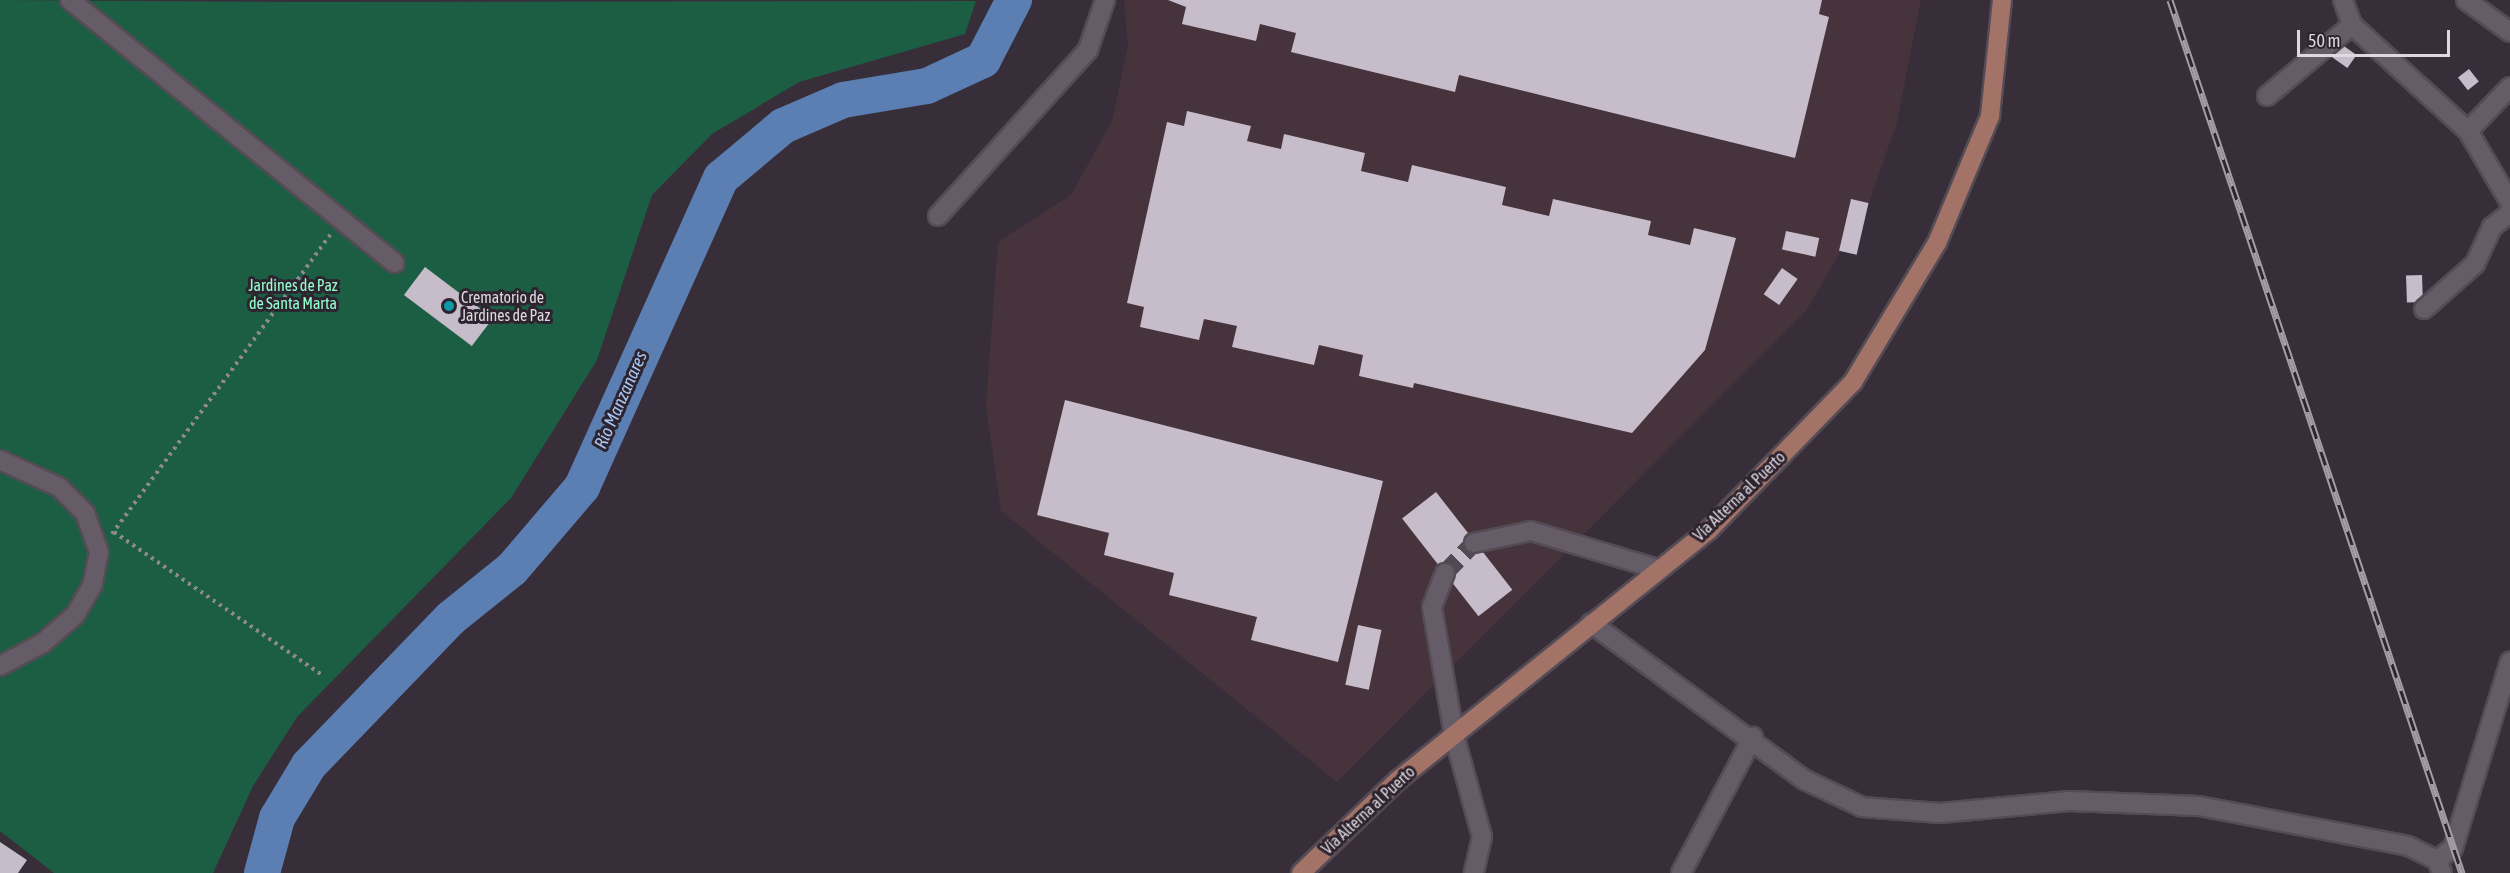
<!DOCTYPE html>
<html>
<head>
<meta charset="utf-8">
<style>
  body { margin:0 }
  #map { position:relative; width:2510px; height:873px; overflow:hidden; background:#372e39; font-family:"Asap Condensed",sans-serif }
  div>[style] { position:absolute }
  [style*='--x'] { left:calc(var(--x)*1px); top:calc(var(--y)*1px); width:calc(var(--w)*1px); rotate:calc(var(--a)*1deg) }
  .industrial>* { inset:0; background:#46333c }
  .green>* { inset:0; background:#1c5e44 }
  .river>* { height:36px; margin:-18px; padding:0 18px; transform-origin:18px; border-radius:18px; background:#5b7fb2 }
  .building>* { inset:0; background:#c7bcca; transform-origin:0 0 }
  .minor-tunnel>* { height:18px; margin-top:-9px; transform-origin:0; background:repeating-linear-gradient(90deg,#504852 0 18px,transparent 0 27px) }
  .path>* { height:4px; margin-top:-2px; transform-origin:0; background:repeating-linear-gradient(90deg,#8f8891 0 3px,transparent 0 7.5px) }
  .roads { filter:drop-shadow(2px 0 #544c55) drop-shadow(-2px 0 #544c55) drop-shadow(0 2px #544c55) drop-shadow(0 -2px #544c55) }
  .minor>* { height:18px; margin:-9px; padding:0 9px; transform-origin:9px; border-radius:9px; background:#665c68 }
  .major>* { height:18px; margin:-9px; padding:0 9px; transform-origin:9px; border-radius:9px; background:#a47367 }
  .rail>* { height:7px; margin-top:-3.5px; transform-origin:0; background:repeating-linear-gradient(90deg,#2d242f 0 14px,#a49da5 0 28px); box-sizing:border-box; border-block:2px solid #a49da5 }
  .dots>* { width:16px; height:16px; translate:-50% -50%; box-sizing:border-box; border:3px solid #2d242f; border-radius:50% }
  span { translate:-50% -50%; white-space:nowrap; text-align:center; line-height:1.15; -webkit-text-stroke:6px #2d242f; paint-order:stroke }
  .park-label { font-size:16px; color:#94fece }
  .poi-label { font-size:16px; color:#ded8df }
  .left { translate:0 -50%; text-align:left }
  .street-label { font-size:16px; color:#ded8df }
  .water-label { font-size:18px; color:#a8c7f4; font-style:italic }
  .scale { position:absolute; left:2297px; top:30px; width:153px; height:27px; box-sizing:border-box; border:3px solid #ded8df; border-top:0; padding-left:8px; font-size:18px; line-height:21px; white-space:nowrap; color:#ded8df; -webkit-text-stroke:4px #2d242f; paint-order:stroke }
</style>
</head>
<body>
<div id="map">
  <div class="industrial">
    <div style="clip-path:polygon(1124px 0,1921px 0,1897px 122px,1869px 203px,1851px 200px,1841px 251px,1806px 311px,1337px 782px,1001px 511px,986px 405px,998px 242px,1071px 195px,1112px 121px,1128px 45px)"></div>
  </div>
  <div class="green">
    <div style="clip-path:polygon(0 0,305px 2px,976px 1px,965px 34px,799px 82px,712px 134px,652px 195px,597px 360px,511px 498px,297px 717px,253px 786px,213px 873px,54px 873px,0 831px)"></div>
  </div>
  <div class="river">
    <div style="--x:262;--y:873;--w:57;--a:-74.7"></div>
    <div style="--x:277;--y:818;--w:62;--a:-58.9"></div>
    <div style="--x:309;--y:765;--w:204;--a:-46"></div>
    <div style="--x:451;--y:618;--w:78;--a:-38.8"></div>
    <div style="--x:512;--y:569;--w:108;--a:-49.5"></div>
    <div style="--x:582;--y:487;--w:339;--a:-65.8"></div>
    <div style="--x:721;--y:178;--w:81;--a:-40"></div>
    <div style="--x:783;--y:126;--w:65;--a:-23.4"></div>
    <div style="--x:843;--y:100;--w:85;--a:-9.5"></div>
    <div style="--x:927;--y:86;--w:62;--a:-24.9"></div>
    <div style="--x:983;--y:60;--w:68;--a:-62.7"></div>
  </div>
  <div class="building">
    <div style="clip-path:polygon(1168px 0,1822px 0,1819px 14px,1829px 17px,1795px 158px,1459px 75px,1455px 92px,1291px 52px,1296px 33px,1260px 24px,1256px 41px,1182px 24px,1186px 7px)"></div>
    <div style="left:2341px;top:44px;width:19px;height:16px;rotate:35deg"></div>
    <div style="left:2469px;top:69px;width:16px;height:14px;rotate:52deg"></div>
    <div style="clip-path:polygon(1187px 111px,1251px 126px,1247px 141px,1281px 149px,1284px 134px,1365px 153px,1361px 171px,1408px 182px,1412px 165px,1506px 187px,1502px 205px,1549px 216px,1553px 199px,1651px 221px,1648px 235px,1690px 245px,1694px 228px,1736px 238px,1705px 350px,1632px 433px,1414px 383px,1413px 388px,1359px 376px,1363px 355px,1319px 345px,1314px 365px,1232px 347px,1237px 326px,1204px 319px,1199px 340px,1140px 327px,1144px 307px,1127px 303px,1167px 122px,1184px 126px)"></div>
    <div style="left:1851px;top:199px;width:18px;height:53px;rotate:13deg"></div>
    <div style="left:1786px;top:231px;width:34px;height:19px;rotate:12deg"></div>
    <div style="left:425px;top:267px;width:85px;height:35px;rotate:37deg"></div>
    <div style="left:1782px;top:268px;width:19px;height:32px;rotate:35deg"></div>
    <div style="left:2422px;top:275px;width:27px;height:16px;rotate:88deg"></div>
    <div style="clip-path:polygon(1065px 400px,1383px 481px,1338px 662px,1251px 640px,1257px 617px,1169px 595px,1174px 573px,1104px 555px,1109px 533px,1037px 515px)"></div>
    <div style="left:1436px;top:492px;width:124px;height:43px;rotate:52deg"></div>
    <div style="left:1358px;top:625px;width:24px;height:61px;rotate:12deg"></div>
    <div style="clip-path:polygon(0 842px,27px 860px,18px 873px,0 873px)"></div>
  </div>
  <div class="minor-tunnel">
    <div style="--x:1445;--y:573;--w:42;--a:-46"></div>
  </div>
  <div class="path">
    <div style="--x:114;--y:532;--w:252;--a:34.5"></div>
    <div style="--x:112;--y:534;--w:374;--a:-53.9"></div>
  </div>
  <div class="roads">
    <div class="minor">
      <div style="--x:70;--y:0;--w:418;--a:39"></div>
      <div style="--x:2343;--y:0;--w:27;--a:70"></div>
      <div style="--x:2352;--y:25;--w:157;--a:42.4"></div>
      <div style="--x:2468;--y:131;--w:82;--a:59.4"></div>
      <div style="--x:2466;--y:0;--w:54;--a:36"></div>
      <div style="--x:2267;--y:96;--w:111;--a:-39.9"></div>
      <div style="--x:2468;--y:131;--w:61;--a:-46.3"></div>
      <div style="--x:938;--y:216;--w:224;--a:-47.9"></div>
      <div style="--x:1088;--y:50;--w:53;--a:-71.2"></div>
      <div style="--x:2424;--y:309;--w:68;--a:-41.4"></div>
      <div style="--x:2475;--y:264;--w:41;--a:-65.3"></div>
      <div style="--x:2492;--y:227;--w:23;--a:-38"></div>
      <div style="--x:0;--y:460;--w:65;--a:24.6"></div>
      <div style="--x:59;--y:487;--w:37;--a:45"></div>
      <div style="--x:85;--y:513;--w:41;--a:70.3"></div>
      <div style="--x:99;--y:552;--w:33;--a:101"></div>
      <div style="--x:93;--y:584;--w:36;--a:120"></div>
      <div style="--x:75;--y:615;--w:43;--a:138.8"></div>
      <div style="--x:43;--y:643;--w:49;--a:151.9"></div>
      <div style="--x:1474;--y:543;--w:58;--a:-11.9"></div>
      <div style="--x:1531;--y:531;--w:133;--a:16.7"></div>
      <div style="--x:1445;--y:573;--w:36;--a:111"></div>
      <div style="--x:1432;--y:607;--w:130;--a:80.2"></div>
      <div style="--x:1454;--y:735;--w:106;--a:74.6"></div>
      <div style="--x:1482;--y:837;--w:37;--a:103"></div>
      <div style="--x:1591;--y:623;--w:265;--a:36.3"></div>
      <div style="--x:1805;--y:780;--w:63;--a:25.3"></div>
      <div style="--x:1862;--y:807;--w:78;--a:4.4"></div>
      <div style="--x:1940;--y:813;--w:130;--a:-5.3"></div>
      <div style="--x:2069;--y:801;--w:130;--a:2.2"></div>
      <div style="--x:2199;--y:806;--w:213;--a:10.8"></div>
      <div style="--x:2408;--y:846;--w:32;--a:26"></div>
      <div style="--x:2437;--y:860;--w:14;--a:69"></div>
      <div style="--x:2437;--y:860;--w:20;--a:-37"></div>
      <div style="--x:2453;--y:848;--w:195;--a:-73"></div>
      <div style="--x:1681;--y:873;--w:154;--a:-62.1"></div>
    </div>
    <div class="major">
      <div style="--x:1301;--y:873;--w:134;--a:-43.8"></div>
      <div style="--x:1398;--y:780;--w:398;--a:-38.8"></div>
      <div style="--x:1708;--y:531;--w:208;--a:-45.8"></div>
      <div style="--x:1853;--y:382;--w:162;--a:-58.9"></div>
      <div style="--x:1937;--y:243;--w:138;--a:-67.3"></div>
      <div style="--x:1990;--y:116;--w:117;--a:-84.1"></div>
    </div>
  </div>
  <div class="rail">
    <div style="--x:2170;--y:0;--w:921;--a:71.51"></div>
  </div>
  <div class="dots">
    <div style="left:449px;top:306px;background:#0f9aa8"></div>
  </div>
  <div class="park-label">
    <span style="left:293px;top:294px">Jardines de Paz<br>de Santa Marta</span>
  </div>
  <div class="poi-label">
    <span class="left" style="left:461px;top:306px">Crematorio de<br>Jardines de Paz</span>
  </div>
  <div class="street-label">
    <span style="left:1739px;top:496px;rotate:-44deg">Vía Alterna al Puerto</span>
    <span style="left:1368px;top:810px;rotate:-43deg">Vía Alterna al Puerto</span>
  </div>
  <div class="water-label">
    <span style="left:621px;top:400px;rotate:-66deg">Río Manzanares</span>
  </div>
  <div class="scale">50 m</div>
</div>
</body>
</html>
